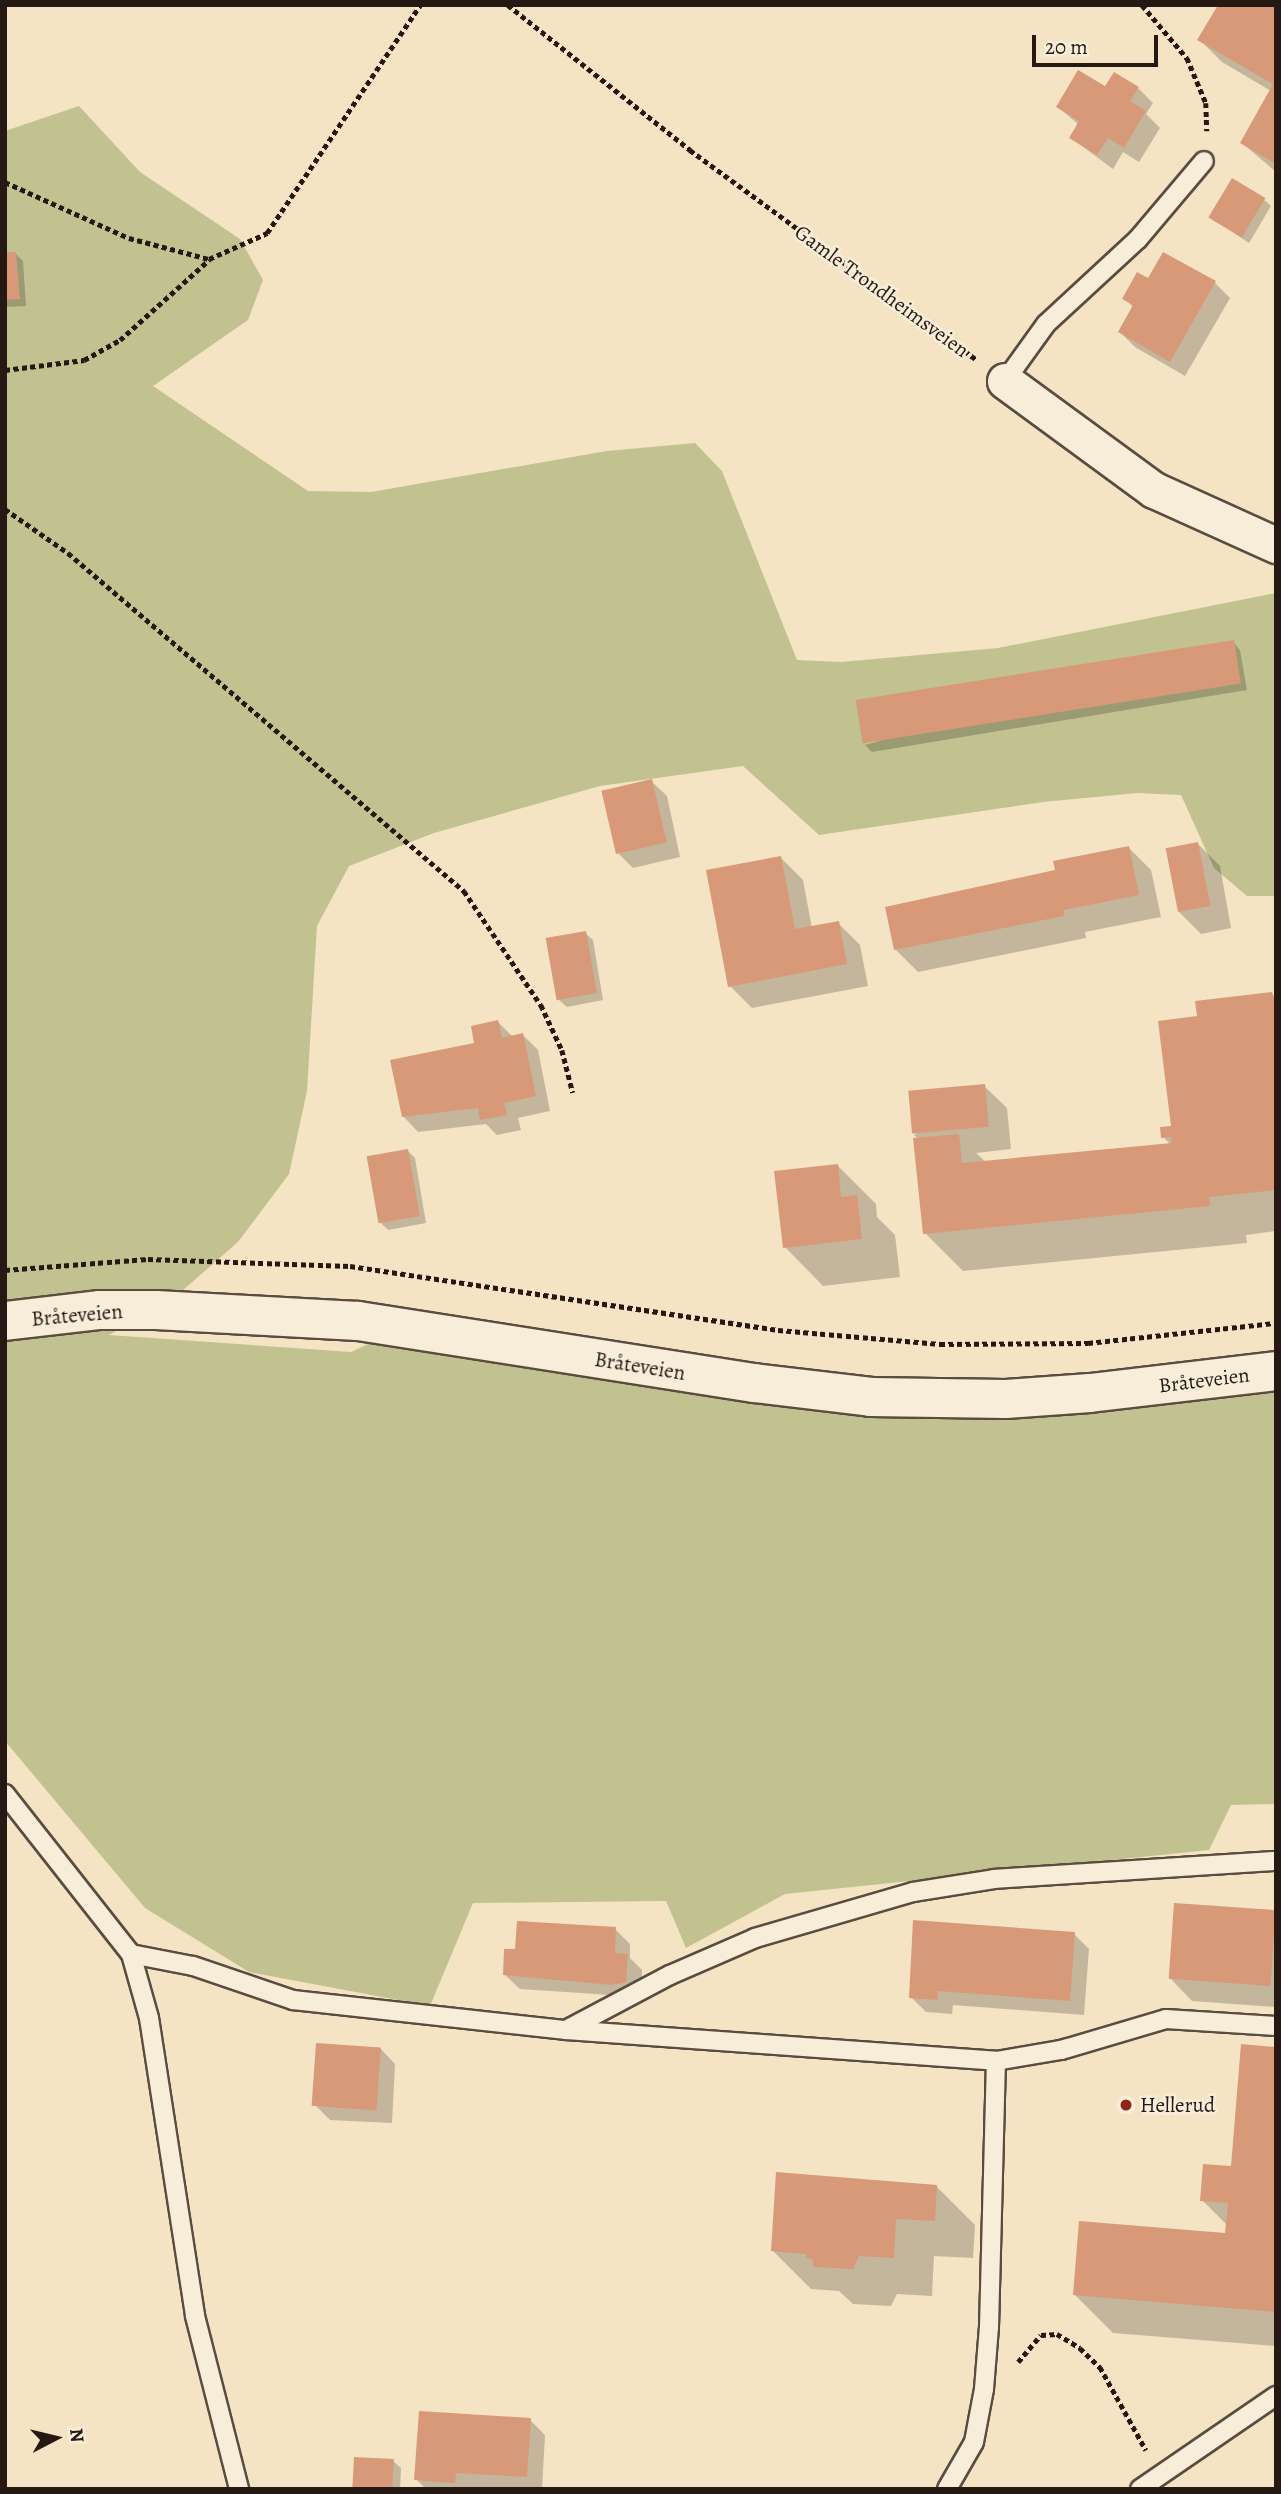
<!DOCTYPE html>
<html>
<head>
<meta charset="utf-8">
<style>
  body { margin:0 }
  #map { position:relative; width:1281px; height:2494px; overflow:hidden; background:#f5e4c3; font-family:Alegreya,serif }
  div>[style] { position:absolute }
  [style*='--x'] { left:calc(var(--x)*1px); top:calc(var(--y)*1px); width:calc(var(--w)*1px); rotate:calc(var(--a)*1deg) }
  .green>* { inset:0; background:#c1c290 }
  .shadow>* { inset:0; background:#0003 }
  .building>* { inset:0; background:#d89978; transform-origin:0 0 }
  .path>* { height:4.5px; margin-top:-2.25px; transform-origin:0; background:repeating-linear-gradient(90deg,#261914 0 5px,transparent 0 8.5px) }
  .roads { filter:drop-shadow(2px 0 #5a4c40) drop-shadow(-2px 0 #5a4c40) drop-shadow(0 2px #5a4c40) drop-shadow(0 -2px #5a4c40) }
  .service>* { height:18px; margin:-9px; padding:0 9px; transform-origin:9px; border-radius:9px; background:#f8edd8 }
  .minor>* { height:35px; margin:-17.5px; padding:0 17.5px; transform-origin:17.5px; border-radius:17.5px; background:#f8edd8 }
  .secondary>* { height:38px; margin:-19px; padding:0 19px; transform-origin:19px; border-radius:19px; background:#f8edd8 }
  .dots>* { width:19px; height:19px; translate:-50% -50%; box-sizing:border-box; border:4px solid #f8edd8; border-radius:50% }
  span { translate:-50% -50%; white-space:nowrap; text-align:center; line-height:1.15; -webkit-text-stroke:5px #f8edd8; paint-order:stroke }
  .street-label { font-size:21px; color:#261914 }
  .poi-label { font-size:21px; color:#261914 }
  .left { translate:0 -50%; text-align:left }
  .frame { position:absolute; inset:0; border:7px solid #261914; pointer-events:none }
  .north { position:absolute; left:21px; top:2403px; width:70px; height:70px; -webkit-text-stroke:5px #f8edd8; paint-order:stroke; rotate:83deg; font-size:19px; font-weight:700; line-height:28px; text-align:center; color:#261914 }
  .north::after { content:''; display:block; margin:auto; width:24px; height:32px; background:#261914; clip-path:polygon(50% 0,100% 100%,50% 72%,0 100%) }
  .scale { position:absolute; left:1032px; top:35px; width:126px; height:32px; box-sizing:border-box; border:4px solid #261914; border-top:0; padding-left:9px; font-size:21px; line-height:24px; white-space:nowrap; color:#261914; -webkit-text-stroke:5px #f8edd8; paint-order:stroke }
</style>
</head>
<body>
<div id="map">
  <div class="green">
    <div style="clip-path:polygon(79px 106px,140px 172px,240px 239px,263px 280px,248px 320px,153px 386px,308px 491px,371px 492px,607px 451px,695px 443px,722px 471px,797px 660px,841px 662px,998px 648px,1276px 593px,1276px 896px,1247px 896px,1214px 868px,1181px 795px,1137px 793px,1043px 802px,819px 835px,743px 766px,600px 786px,434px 833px,349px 866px,317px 926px,307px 1091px,289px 1174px,238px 1242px,174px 1298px,109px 1335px,351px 1352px,368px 1344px,449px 1330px,878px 1404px,1276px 1368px,1276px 1804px,1231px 1805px,1209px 1850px,785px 1894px,686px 1948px,666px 1901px,473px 1903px,430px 2006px,249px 1972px,145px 1908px,5px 1741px,5px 131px)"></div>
  </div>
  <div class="shadow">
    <div style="clip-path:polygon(1276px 5px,1276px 172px,1242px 143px,1271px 91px,1222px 62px,1200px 40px)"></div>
    <div style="clip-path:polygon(1138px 88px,1153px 103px,1146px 114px,1160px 128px,1139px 162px,1123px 152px,1113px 169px,1071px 138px,1079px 125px,1058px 107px,1105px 89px)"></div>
    <div style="clip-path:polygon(1263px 199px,1271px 206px,1249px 243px,1210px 217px)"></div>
    <div style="clip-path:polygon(15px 253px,23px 261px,26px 306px,5px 307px,5px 254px)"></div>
    <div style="clip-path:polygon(1149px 281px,1214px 282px,1230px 298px,1185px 376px,1135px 347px,1120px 332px,1134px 308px,1124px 298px)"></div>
    <div style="clip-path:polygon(1233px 642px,1240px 650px,1247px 690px,872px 752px,865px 745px)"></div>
    <div style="clip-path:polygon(651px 781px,667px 796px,680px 857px,633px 868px,618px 853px)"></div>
    <div style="clip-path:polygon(1198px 844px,1220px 866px,1231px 928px,1201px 934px,1178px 911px)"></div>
    <div style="clip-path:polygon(1129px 848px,1151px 870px,1161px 917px,1085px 932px,1086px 938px,918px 972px,895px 949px,1057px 871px)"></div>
    <div style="clip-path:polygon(781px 858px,803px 880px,812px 928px,838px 923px,860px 945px,868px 986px,752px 1008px,730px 986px)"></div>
    <div style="clip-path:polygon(585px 933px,593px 940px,603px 1000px,567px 1007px,559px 1000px)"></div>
    <div style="clip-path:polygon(1271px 993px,1276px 998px,1276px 1231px,1246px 1235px,1247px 1243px,963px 1271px,925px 1233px,918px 1139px,914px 1135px,984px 1086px,1007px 1108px,1011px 1149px,976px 1153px,986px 1162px,1171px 1145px,1163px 1137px,1172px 1127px,1198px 1018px)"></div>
    <div style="clip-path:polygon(498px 1022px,513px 1037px,523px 1035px,538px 1050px,550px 1111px,518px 1118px,521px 1130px,497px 1135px,486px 1124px,418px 1132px,403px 1116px)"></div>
    <div style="clip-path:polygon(408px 1151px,415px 1158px,426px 1223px,388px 1230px,381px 1223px)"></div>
    <div style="clip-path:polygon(837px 1165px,876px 1204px,877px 1217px,895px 1235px,900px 1277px,823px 1286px,785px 1247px)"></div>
    <div style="clip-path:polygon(1276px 1912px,1276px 2007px,1192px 2001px,1170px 1978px)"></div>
    <div style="clip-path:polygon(615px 1929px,630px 1944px,630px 1958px,642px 1970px,641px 1997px,520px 1989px,504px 1974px)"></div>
    <div style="clip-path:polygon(1074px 1934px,1089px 1949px,1084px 2015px,953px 2005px,952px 2014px,926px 2012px,911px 1997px)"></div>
    <div style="clip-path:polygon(380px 2048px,395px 2064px,392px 2123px,330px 2120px,315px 2105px)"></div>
    <div style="clip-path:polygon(1276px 2049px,1276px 2346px,1113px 2333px,1075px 2295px,1227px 2235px,1228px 2226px,1202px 2200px,1233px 2168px)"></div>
    <div style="clip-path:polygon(937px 2187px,975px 2225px,973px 2258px,934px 2256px,932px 2296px,897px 2294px,891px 2306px,853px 2304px,839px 2291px,811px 2289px,773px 2251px)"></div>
    <div style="clip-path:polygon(530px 2420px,545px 2435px,542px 2489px,426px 2489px,416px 2479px)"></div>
    <div style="clip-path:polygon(393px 2461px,401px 2468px,400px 2489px,354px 2489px)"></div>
  </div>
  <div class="building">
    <div style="clip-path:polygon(1218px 5px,1276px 5px,1276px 164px,1240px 143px,1273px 84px,1197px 40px)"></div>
    <div style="clip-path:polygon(1078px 70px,1105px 86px,1114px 72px,1139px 87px,1130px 101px,1146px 111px,1124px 148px,1108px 138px,1097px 155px,1069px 138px,1079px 121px,1056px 107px)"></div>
    <div style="left:1232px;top:178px;width:39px;height:46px;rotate:31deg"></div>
    <div style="clip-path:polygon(5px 252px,16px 252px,20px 299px,5px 300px)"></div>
    <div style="clip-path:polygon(1163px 252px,1216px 281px,1170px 362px,1118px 332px,1133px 305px,1122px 299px,1137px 272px,1148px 278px)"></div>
    <div style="left:1234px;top:640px;width:44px;height:383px;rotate:81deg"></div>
    <div style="left:652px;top:779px;width:65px;height:52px;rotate:77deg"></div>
    <div style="left:1198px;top:842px;width:65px;height:33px;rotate:79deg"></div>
    <div style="clip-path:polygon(1129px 846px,1139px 895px,1064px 910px,1064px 916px,894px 950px,885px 907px,1055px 870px,1053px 861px)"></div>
    <div style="clip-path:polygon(781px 856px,795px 929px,839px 921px,847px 964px,728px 987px,706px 870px)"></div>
    <div style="left:586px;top:931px;width:63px;height:41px;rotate:80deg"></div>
    <div style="clip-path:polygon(1272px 992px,1276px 1006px,1276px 1190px,1209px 1197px,1210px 1206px,923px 1234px,913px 1138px,959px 1134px,962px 1163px,1172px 1143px,1171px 1137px,1161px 1138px,1160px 1127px,1171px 1126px,1158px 1021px,1197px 1016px,1195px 1001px)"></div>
    <div style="clip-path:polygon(498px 1020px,502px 1038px,523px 1033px,536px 1096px,504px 1103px,507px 1115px,480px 1120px,478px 1108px,402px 1117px,390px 1060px,474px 1043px,471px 1026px)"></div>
    <div style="left:985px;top:1084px;width:43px;height:77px;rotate:85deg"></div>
    <div style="left:408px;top:1149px;width:68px;height:42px;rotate:80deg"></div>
    <div style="clip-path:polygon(838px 1164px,841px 1197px,857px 1195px,862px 1239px,783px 1248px,774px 1171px)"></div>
    <div style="left:1174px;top:1903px;width:102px;height:76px;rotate:4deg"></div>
    <div style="clip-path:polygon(913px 1920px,1075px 1932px,1070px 2001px,938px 1991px,937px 2000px,909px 1998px)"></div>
    <div style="clip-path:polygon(517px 1921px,616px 1927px,615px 1953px,628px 1954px,626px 1982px,612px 1985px,503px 1975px,504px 1949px,515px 1949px)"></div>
    <div style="left:316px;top:2043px;width:65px;height:63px;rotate:4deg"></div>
    <div style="clip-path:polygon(1241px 2044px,1276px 2047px,1276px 2312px,1073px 2295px,1079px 2221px,1225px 2233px,1228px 2203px,1200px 2201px,1203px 2164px,1231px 2166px)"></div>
    <div style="clip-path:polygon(776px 2172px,937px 2185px,935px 2221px,896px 2219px,894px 2258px,859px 2256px,853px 2269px,813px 2267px,813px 2259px,806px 2258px,806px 2254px,771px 2251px)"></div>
    <div style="clip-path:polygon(419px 2411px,531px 2418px,527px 2477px,456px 2473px,455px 2483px,414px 2480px)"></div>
    <div style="left:354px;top:2457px;width:40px;height:32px;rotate:3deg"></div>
  </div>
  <div class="path">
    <div style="--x:508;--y:5;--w:233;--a:38.5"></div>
    <div style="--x:690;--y:150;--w:354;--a:36.2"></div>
    <div style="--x:1142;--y:5;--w:70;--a:49.7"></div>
    <div style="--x:1187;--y:58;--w:49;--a:67.1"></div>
    <div style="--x:1206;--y:103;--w:28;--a:88"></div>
    <div style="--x:5;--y:182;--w:136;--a:24.3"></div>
    <div style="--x:129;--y:238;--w:83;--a:14.7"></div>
    <div style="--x:209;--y:259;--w:64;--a:-24.1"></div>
    <div style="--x:267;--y:233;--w:275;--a:-56.1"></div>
    <div style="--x:5;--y:370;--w:80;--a:-7.2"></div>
    <div style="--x:84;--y:360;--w:41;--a:-29.1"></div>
    <div style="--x:120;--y:340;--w:120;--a:-42"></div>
    <div style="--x:5;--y:509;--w:77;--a:34.9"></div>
    <div style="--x:68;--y:553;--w:521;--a:40.48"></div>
    <div style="--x:464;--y:891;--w:138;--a:56"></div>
    <div style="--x:541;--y:1005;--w:50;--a:65"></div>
    <div style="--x:562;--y:1050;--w:44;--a:75.7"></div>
    <div style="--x:5;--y:1270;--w:143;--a:-4.4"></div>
    <div style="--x:148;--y:1259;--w:202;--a:2"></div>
    <div style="--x:350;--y:1266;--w:433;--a:8.5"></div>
    <div style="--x:778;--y:1330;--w:163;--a:4.9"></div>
    <div style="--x:940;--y:1344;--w:148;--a:-0.4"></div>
    <div style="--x:1088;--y:1343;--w:189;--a:-6.1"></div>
    <div style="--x:1018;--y:2362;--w:35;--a:-50"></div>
    <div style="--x:1041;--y:2335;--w:16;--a:-4"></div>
    <div style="--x:1057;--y:2334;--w:27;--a:31"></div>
    <div style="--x:1080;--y:2348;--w:28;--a:44"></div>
    <div style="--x:1100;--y:2367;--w:95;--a:61"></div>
  </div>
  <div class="roads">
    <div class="service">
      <div style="--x:1005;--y:381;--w:70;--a:-54.3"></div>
      <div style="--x:1046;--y:324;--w:125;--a:-42.7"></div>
      <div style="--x:1138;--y:239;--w:102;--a:-49.8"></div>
      <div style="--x:5;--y:1794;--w:204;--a:51.8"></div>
      <div style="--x:131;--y:1954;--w:66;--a:74.3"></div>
      <div style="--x:149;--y:2018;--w:302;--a:81.2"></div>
      <div style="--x:195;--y:2316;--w:179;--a:75.7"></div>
      <div style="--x:131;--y:1954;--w:63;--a:11"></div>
      <div style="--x:193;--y:1966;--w:106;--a:18.8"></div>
      <div style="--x:293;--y:2000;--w:275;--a:6.3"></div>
      <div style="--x:566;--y:2030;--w:118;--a:-27.9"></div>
      <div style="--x:670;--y:1975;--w:93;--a:-23.5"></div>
      <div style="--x:755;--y:1938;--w:165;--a:-16.2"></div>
      <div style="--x:913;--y:1892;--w:82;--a:-9.1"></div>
      <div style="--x:994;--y:1879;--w:283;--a:-3.7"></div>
      <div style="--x:566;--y:2030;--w:431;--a:4.1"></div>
      <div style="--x:996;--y:2061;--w:66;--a:-9.6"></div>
      <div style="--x:1061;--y:2050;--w:109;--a:-16.4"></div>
      <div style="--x:1166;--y:2019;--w:110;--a:3.6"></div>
      <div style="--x:947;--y:2489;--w:54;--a:-60.1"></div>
      <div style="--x:974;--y:2442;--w:54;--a:-79.3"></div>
      <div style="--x:984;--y:2389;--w:62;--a:-85.4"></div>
      <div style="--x:989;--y:2327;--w:266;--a:-88.5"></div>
      <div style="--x:1140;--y:2489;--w:165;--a:-34.4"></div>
    </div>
    <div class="minor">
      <div style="--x:1005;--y:381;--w:185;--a:36.2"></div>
      <div style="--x:1154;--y:490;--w:134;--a:24.3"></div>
    </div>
    <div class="secondary">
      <div style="--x:5;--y:1321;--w:96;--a:-6.6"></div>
      <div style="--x:100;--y:1310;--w:56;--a:0"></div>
      <div style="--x:156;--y:1310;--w:202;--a:3.1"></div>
      <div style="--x:358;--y:1321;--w:401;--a:8.9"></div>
      <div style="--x:754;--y:1383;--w:118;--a:6.8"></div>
      <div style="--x:871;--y:1397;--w:135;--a:0.8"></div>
      <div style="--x:1006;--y:1399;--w:84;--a:-4.1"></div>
      <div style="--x:1090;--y:1393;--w:187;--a:-6.7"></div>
    </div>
  </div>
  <div class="dots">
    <div style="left:1126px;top:2105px;background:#8f2418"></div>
  </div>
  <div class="street-label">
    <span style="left:882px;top:291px;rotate:36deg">Gamle Trondheimsveien</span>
    <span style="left:77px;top:1315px;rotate:-5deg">Bråteveien</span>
    <span style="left:640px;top:1366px;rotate:9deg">Bråteveien</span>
    <span style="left:1204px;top:1380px;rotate:-7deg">Bråteveien</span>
  </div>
  <div class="poi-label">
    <span class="left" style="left:1140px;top:2105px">Hellerud</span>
  </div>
  <div class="frame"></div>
  <div class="north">N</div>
  <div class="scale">20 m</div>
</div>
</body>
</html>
